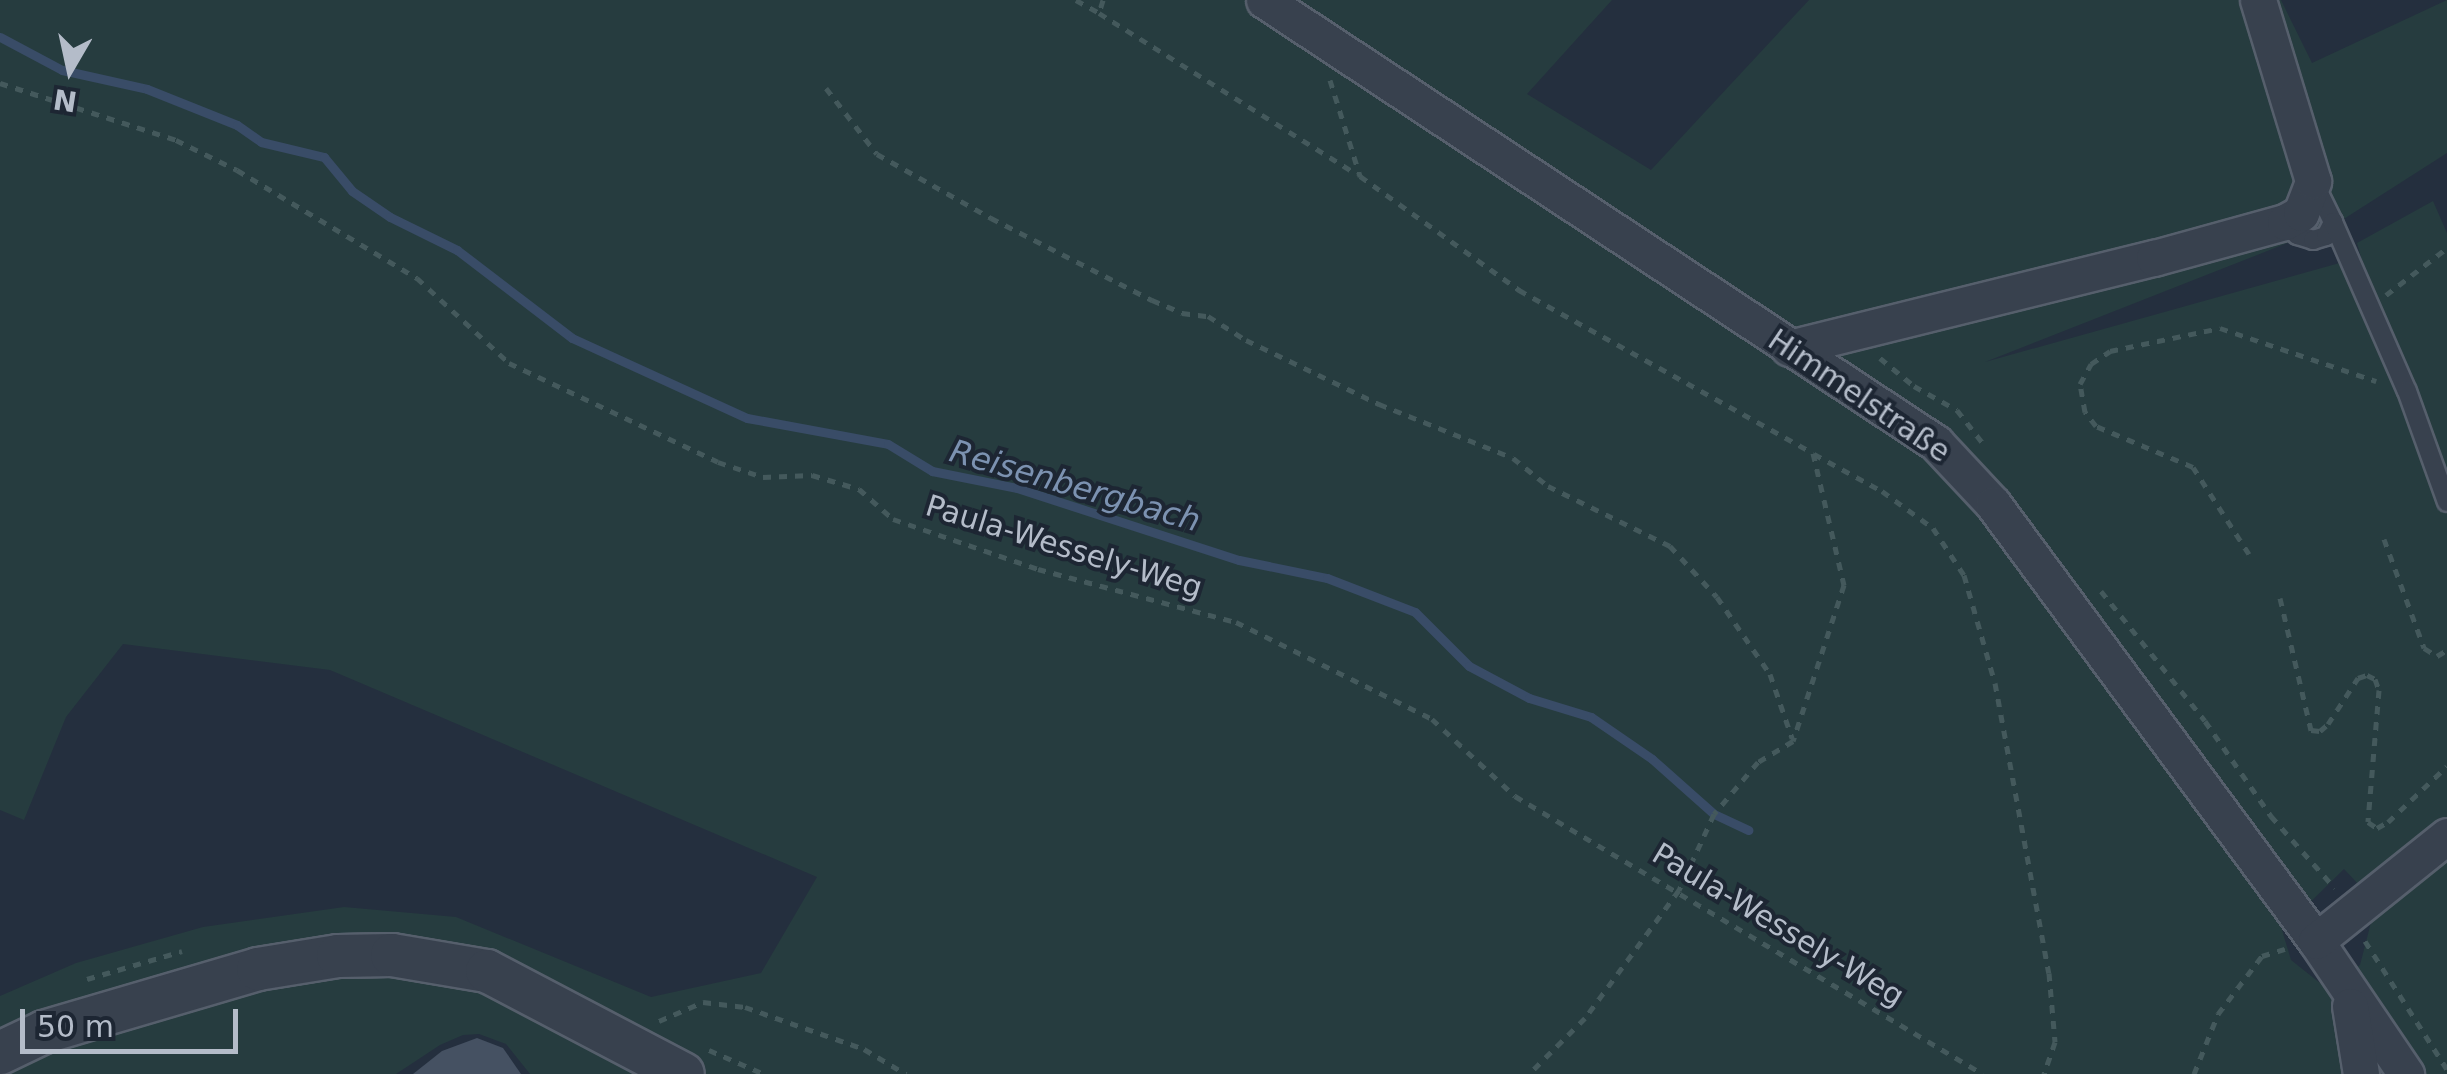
<!DOCTYPE html>
<html>
<head>
<meta charset="utf-8">
<style>
  body { margin:0 }
  #map { position:relative; width:2447px; height:1074px; overflow:hidden; background:#242f3e; font-family:"DejaVu Sans",sans-serif }
  div>[style] { position:absolute }
  [style*='--x'] { left:calc(var(--x)*1px); top:calc(var(--y)*1px); width:calc(var(--w)*1px); rotate:calc(var(--a)*1deg) }
  .green>* { inset:0; background:#263c3f }
  .stream>* { height:9px; margin:-4.5px; padding:0 4.5px; transform-origin:4.5px; border-radius:4.5px; background:#394c67 }
  .building>* { inset:0; background:#455162 }
  .path>* { height:5px; margin-top:-2.5px; transform-origin:0; background:repeating-linear-gradient(90deg,#44595c 0 8px,transparent 0 16px) }
  .roads { filter:drop-shadow(2px 0 #565f6c) drop-shadow(-2px 0 #565f6c) drop-shadow(0 2px #565f6c) drop-shadow(0 -2px #565f6c) }
  .service>* { height:18px; margin:-9px; padding:0 9px; transform-origin:9px; border-radius:9px; background:#38414e }
  .minor>* { height:35px; margin:-17.5px; padding:0 17.5px; transform-origin:17.5px; border-radius:17.5px; background:#38414e }
  .tertiary>* { height:42px; margin:-21px; padding:0 21px; transform-origin:21px; border-radius:21px; background:#38414e }
  span { translate:-50% -50%; white-space:nowrap; text-align:center; line-height:1.15; -webkit-text-stroke:8px #1d2633; paint-order:stroke }
  .street-label { font-size:30px; color:#b4bcc9 }
  .water-label { font-size:32px; color:#7c92b1; font-style:italic }
  .north { position:absolute; left:20px; top:20px; width:100px; height:100px; -webkit-text-stroke:8px #1d2633; paint-order:stroke; rotate:189deg; font-size:28px; font-weight:700; line-height:40px; text-align:center; color:#b4bcc9 }
  .north::after { content:''; display:block; margin:auto; width:35px; height:45px; background:#b4bcc9; clip-path:polygon(50% 0,100% 100%,50% 72%,0 100%) }
  .scale { position:absolute; left:20px; top:1009px; width:218px; height:45px; box-sizing:border-box; border:5px solid #b4bcc9; border-top:0; padding-left:12px; font-size:30px; line-height:35px; white-space:nowrap; color:#b4bcc9; -webkit-text-stroke:8px #1d2633; paint-order:stroke }
</style>
</head>
<body>
<div id="map">
  <div class="green">
    <div style="clip-path:polygon(evenodd,0 0,1612px 0,1527px 94px,1651px 170px,1809px 0,2281px 0,2312px 63px,2447px 0,2447px 153px,2336px 224px,1985px 362px,2361px 257px,2357px 243px,2433px 201px,2447px 233px,2447px 1074px,530px 1074px,506px 1044px,479px 1034px,463px 1035px,440px 1045px,396px 1074px,0 1074px,0 996px,76px 963px,203px 927px,344px 907px,456px 917px,651px 997px,761px 973px,817px 877px,330px 670px,123px 644px,66px 717px,24px 820px,0 810px,0 0,2344px 869px,2376px 903px,2360px 965px,2325px 987px,2291px 960px,2282px 930px,2344px 869px)"></div>
  </div>
  <div class="stream">
    <div style="--x:0;--y:37;--w:70;--a:28"></div>
    <div style="--x:62;--y:70;--w:87;--a:12.6"></div>
    <div style="--x:147;--y:89;--w:97;--a:21.8"></div>
    <div style="--x:237;--y:125;--w:29;--a:35"></div>
    <div style="--x:261;--y:142;--w:65;--a:13.4"></div>
    <div style="--x:324;--y:157;--w:44;--a:50.5"></div>
    <div style="--x:352;--y:191;--w:46;--a:34.4"></div>
    <div style="--x:390;--y:217;--w:75;--a:26.2"></div>
    <div style="--x:457;--y:250;--w:145;--a:37.4"></div>
    <div style="--x:572;--y:338;--w:192;--a:24.6"></div>
    <div style="--x:747;--y:418;--w:143;--a:10.4"></div>
    <div style="--x:888;--y:444;--w:52;--a:31.5"></div>
    <div style="--x:932;--y:471;--w:87;--a:11.3"></div>
    <div style="--x:1017;--y:488;--w:233;--a:18"></div>
    <div style="--x:1239;--y:560;--w:90;--a:11.6"></div>
    <div style="--x:1327;--y:578;--w:94;--a:21.1"></div>
    <div style="--x:1415;--y:612;--w:76;--a:45"></div>
    <div style="--x:1469;--y:666;--w:68;--a:28.1"></div>
    <div style="--x:1529;--y:698;--w:65;--a:17"></div>
    <div style="--x:1591;--y:717;--w:74;--a:34.5"></div>
    <div style="--x:1652;--y:759;--w:83;--a:41.6"></div>
    <div style="--x:1714;--y:814;--w:38;--a:25"></div>
  </div>
  <div class="building">
    <div style="clip-path:polygon(477px 1038px,503px 1048px,521px 1074px,413px 1074px,442px 1051px)"></div>
  </div>
  <div class="path">
    <div style="--x:1076;--y:0;--w:26;--a:29"></div>
    <div style="--x:1103;--y:0;--w:14;--a:107"></div>
    <div style="--x:1099;--y:13;--w:304;--a:32"></div>
    <div style="--x:1330;--y:80;--w:101;--a:72.6"></div>
    <div style="--x:1360;--y:176;--w:196;--a:35.6"></div>
    <div style="--x:1519;--y:290;--w:336;--a:29"></div>
    <div style="--x:1813;--y:453;--w:136;--a:76.8"></div>
    <div style="--x:1844;--y:585;--w:164;--a:108.1"></div>
    <div style="--x:1793;--y:741;--w:41;--a:149"></div>
    <div style="--x:1758;--y:762;--w:68;--a:130.2"></div>
    <div style="--x:1714;--y:814;--w:84;--a:114.7"></div>
    <div style="--x:1679;--y:890;--w:159;--a:126.3"></div>
    <div style="--x:1585;--y:1018;--w:79;--a:135"></div>
    <div style="--x:0;--y:83;--w:185;--a:17.9"></div>
    <div style="--x:176;--y:140;--w:68;--a:26.2"></div>
    <div style="--x:237;--y:170;--w:210;--a:31"></div>
    <div style="--x:417;--y:278;--w:125;--a:42.7"></div>
    <div style="--x:509;--y:363;--w:231;--a:25.3"></div>
    <div style="--x:718;--y:462;--w:47;--a:18.4"></div>
    <div style="--x:763;--y:477;--w:49;--a:-2.3"></div>
    <div style="--x:812;--y:475;--w:49;--a:16.6"></div>
    <div style="--x:859;--y:489;--w:45;--a:41.4"></div>
    <div style="--x:893;--y:519;--w:153;--a:19"></div>
    <div style="--x:1038;--y:569;--w:205;--a:15"></div>
    <div style="--x:1236;--y:622;--w:219;--a:26.3"></div>
    <div style="--x:1432;--y:719;--w:113;--a:42.9"></div>
    <div style="--x:1515;--y:796;--w:544;--a:30.71"></div>
    <div style="--x:826;--y:88;--w:83;--a:52.3"></div>
    <div style="--x:877;--y:154;--w:131;--a:29.3"></div>
    <div style="--x:991;--y:218;--w:181;--a:27"></div>
    <div style="--x:1152;--y:300;--w:33;--a:23"></div>
    <div style="--x:1182;--y:313;--w:26;--a:7"></div>
    <div style="--x:1208;--y:316;--w:45;--a:32.3"></div>
    <div style="--x:1246;--y:340;--w:148;--a:25.7"></div>
    <div style="--x:1379;--y:404;--w:144;--a:21.9"></div>
    <div style="--x:1513;--y:458;--w:45;--a:38.7"></div>
    <div style="--x:1548;--y:486;--w:136;--a:26.2"></div>
    <div style="--x:1670;--y:546;--w:69;--a:47.3"></div>
    <div style="--x:1717;--y:597;--w:93;--a:55.5"></div>
    <div style="--x:1770;--y:674;--w:68;--a:71"></div>
    <div style="--x:2386;--y:295;--w:77;--a:-37.6"></div>
    <div style="--x:1880;--y:358;--w:44;--a:39.5"></div>
    <div style="--x:1914;--y:386;--w:49;--a:29.2"></div>
    <div style="--x:1957;--y:410;--w:46;--a:52.1"></div>
    <div style="--x:1814;--y:454;--w:77;--a:28.6"></div>
    <div style="--x:1882;--y:491;--w:63;--a:36"></div>
    <div style="--x:1933;--y:528;--w:56;--a:56.6"></div>
    <div style="--x:1964;--y:575;--w:112;--a:74"></div>
    <div style="--x:1995;--y:683;--w:295;--a:79.5"></div>
    <div style="--x:2049;--y:973;--w:69;--a:85"></div>
    <div style="--x:2055;--y:1042;--w:34;--a:109"></div>
    <div style="--x:2384;--y:539;--w:116;--a:69.8"></div>
    <div style="--x:2424;--y:648;--w:15;--a:32"></div>
    <div style="--x:2437;--y:656;--w:12;--a:-31"></div>
    <div style="--x:2249;--y:554;--w:103;--a:-122.8"></div>
    <div style="--x:2193;--y:467;--w:105;--a:-157.1"></div>
    <div style="--x:2096;--y:426;--w:18;--a:-128"></div>
    <div style="--x:2085;--y:412;--w:28;--a:-100"></div>
    <div style="--x:2080;--y:384;--w:23;--a:-61"></div>
    <div style="--x:2091;--y:364;--w:23;--a:-34"></div>
    <div style="--x:2110;--y:351;--w:112;--a:-11.8"></div>
    <div style="--x:2220;--y:328;--w:165;--a:18.8"></div>
    <div style="--x:2101;--y:591;--w:166;--a:51.3"></div>
    <div style="--x:2205;--y:721;--w:116;--a:55.2"></div>
    <div style="--x:2271;--y:816;--w:96;--a:48.4"></div>
    <div style="--x:2280;--y:598;--w:136;--a:76.8"></div>
    <div style="--x:2311;--y:730;--w:9;--a:6"></div>
    <div style="--x:2320;--y:731;--w:11;--a:-41"></div>
    <div style="--x:2328;--y:724;--w:55;--a:-56.9"></div>
    <div style="--x:2358;--y:678;--w:9;--a:-18"></div>
    <div style="--x:2367;--y:675;--w:9;--a:27"></div>
    <div style="--x:2375;--y:679;--w:12;--a:70"></div>
    <div style="--x:2379;--y:690;--w:132;--a:94.8"></div>
    <div style="--x:2368;--y:822;--w:11;--a:34"></div>
    <div style="--x:2377;--y:828;--w:13;--a:-29"></div>
    <div style="--x:2388;--y:822;--w:81;--a:-43.5"></div>
    <div style="--x:2365;--y:941;--w:152;--a:57.4"></div>
    <div style="--x:87;--y:979;--w:99;--a:-16.4"></div>
    <div style="--x:659;--y:1021;--w:48;--a:-23.4"></div>
    <div style="--x:703;--y:1002;--w:42;--a:6.8"></div>
    <div style="--x:745;--y:1007;--w:126;--a:19.4"></div>
    <div style="--x:864;--y:1049;--w:49;--a:30.8"></div>
    <div style="--x:709;--y:1050;--w:60;--a:23.6"></div>
    <div style="--x:2194;--y:1074;--w:65;--a:-68.2"></div>
    <div style="--x:2218;--y:1014;--w:73;--a:-52.8"></div>
    <div style="--x:2262;--y:956;--w:24;--a:-17"></div>
  </div>
  <div class="roads">
    <div class="service">
      <div style="--x:2285;--y:222;--w:18;--a:47"></div>
      <div style="--x:2297;--y:235;--w:17;--a:17"></div>
      <div style="--x:2313;--y:240;--w:14;--a:-17"></div>
      <div style="--x:2326;--y:236;--w:16;--a:-63"></div>
      <div style="--x:2333;--y:222;--w:46;--a:-116"></div>
      <div style="--x:2333;--y:222;--w:184;--a:66.4"></div>
      <div style="--x:2407;--y:391;--w:118;--a:70.2"></div>
    </div>
    <div class="minor">
      <div style="--x:1264;--y:0;--w:805;--a:33.39"></div>
      <div style="--x:1936;--y:443;--w:83;--a:46.9"></div>
      <div style="--x:1993;--y:504;--w:543;--a:53.53"></div>
      <div style="--x:2316;--y:941;--w:161;--a:55.9"></div>
      <div style="--x:1789;--y:348;--w:376;--a:-13.9"></div>
      <div style="--x:2154;--y:258;--w:136;--a:-15.4"></div>
      <div style="--x:2285;--y:222;--w:18;--a:-29"></div>
      <div style="--x:2301;--y:213;--w:34;--a:-69"></div>
      <div style="--x:2313;--y:181;--w:189;--a:-106.9"></div>
      <div style="--x:2316;--y:941;--w:168;--a:-38.7"></div>
      <div style="--x:2350;--y:1006;--w:69;--a:80.8"></div>
    </div>
    <div class="tertiary">
      <div style="--x:0;--y:1053;--w:49;--a:-25.5"></div>
      <div style="--x:44;--y:1032;--w:223;--a:-16.4"></div>
      <div style="--x:258;--y:969;--w:81;--a:-9.2"></div>
      <div style="--x:338;--y:956;--w:54;--a:-1.1"></div>
      <div style="--x:392;--y:955;--w:96;--a:9.6"></div>
      <div style="--x:487;--y:971;--w:221;--a:27.7"></div>
    </div>
  </div>
  <div class="street-label">
    <span style="left:1859px;top:396px;rotate:34deg">Himmelstraße</span>
    <span style="left:1064px;top:547px;rotate:17deg">Paula-Wessely-Weg</span>
    <span style="left:1778px;top:925px;rotate:31deg">Paula-Wessely-Weg</span>
  </div>
  <div class="water-label">
    <span style="left:1075px;top:486px;rotate:16deg">Reisenbergbach</span>
  </div>
  <div class="north">N</div>
  <div class="scale">50 m</div>
</div>
</body>
</html>
